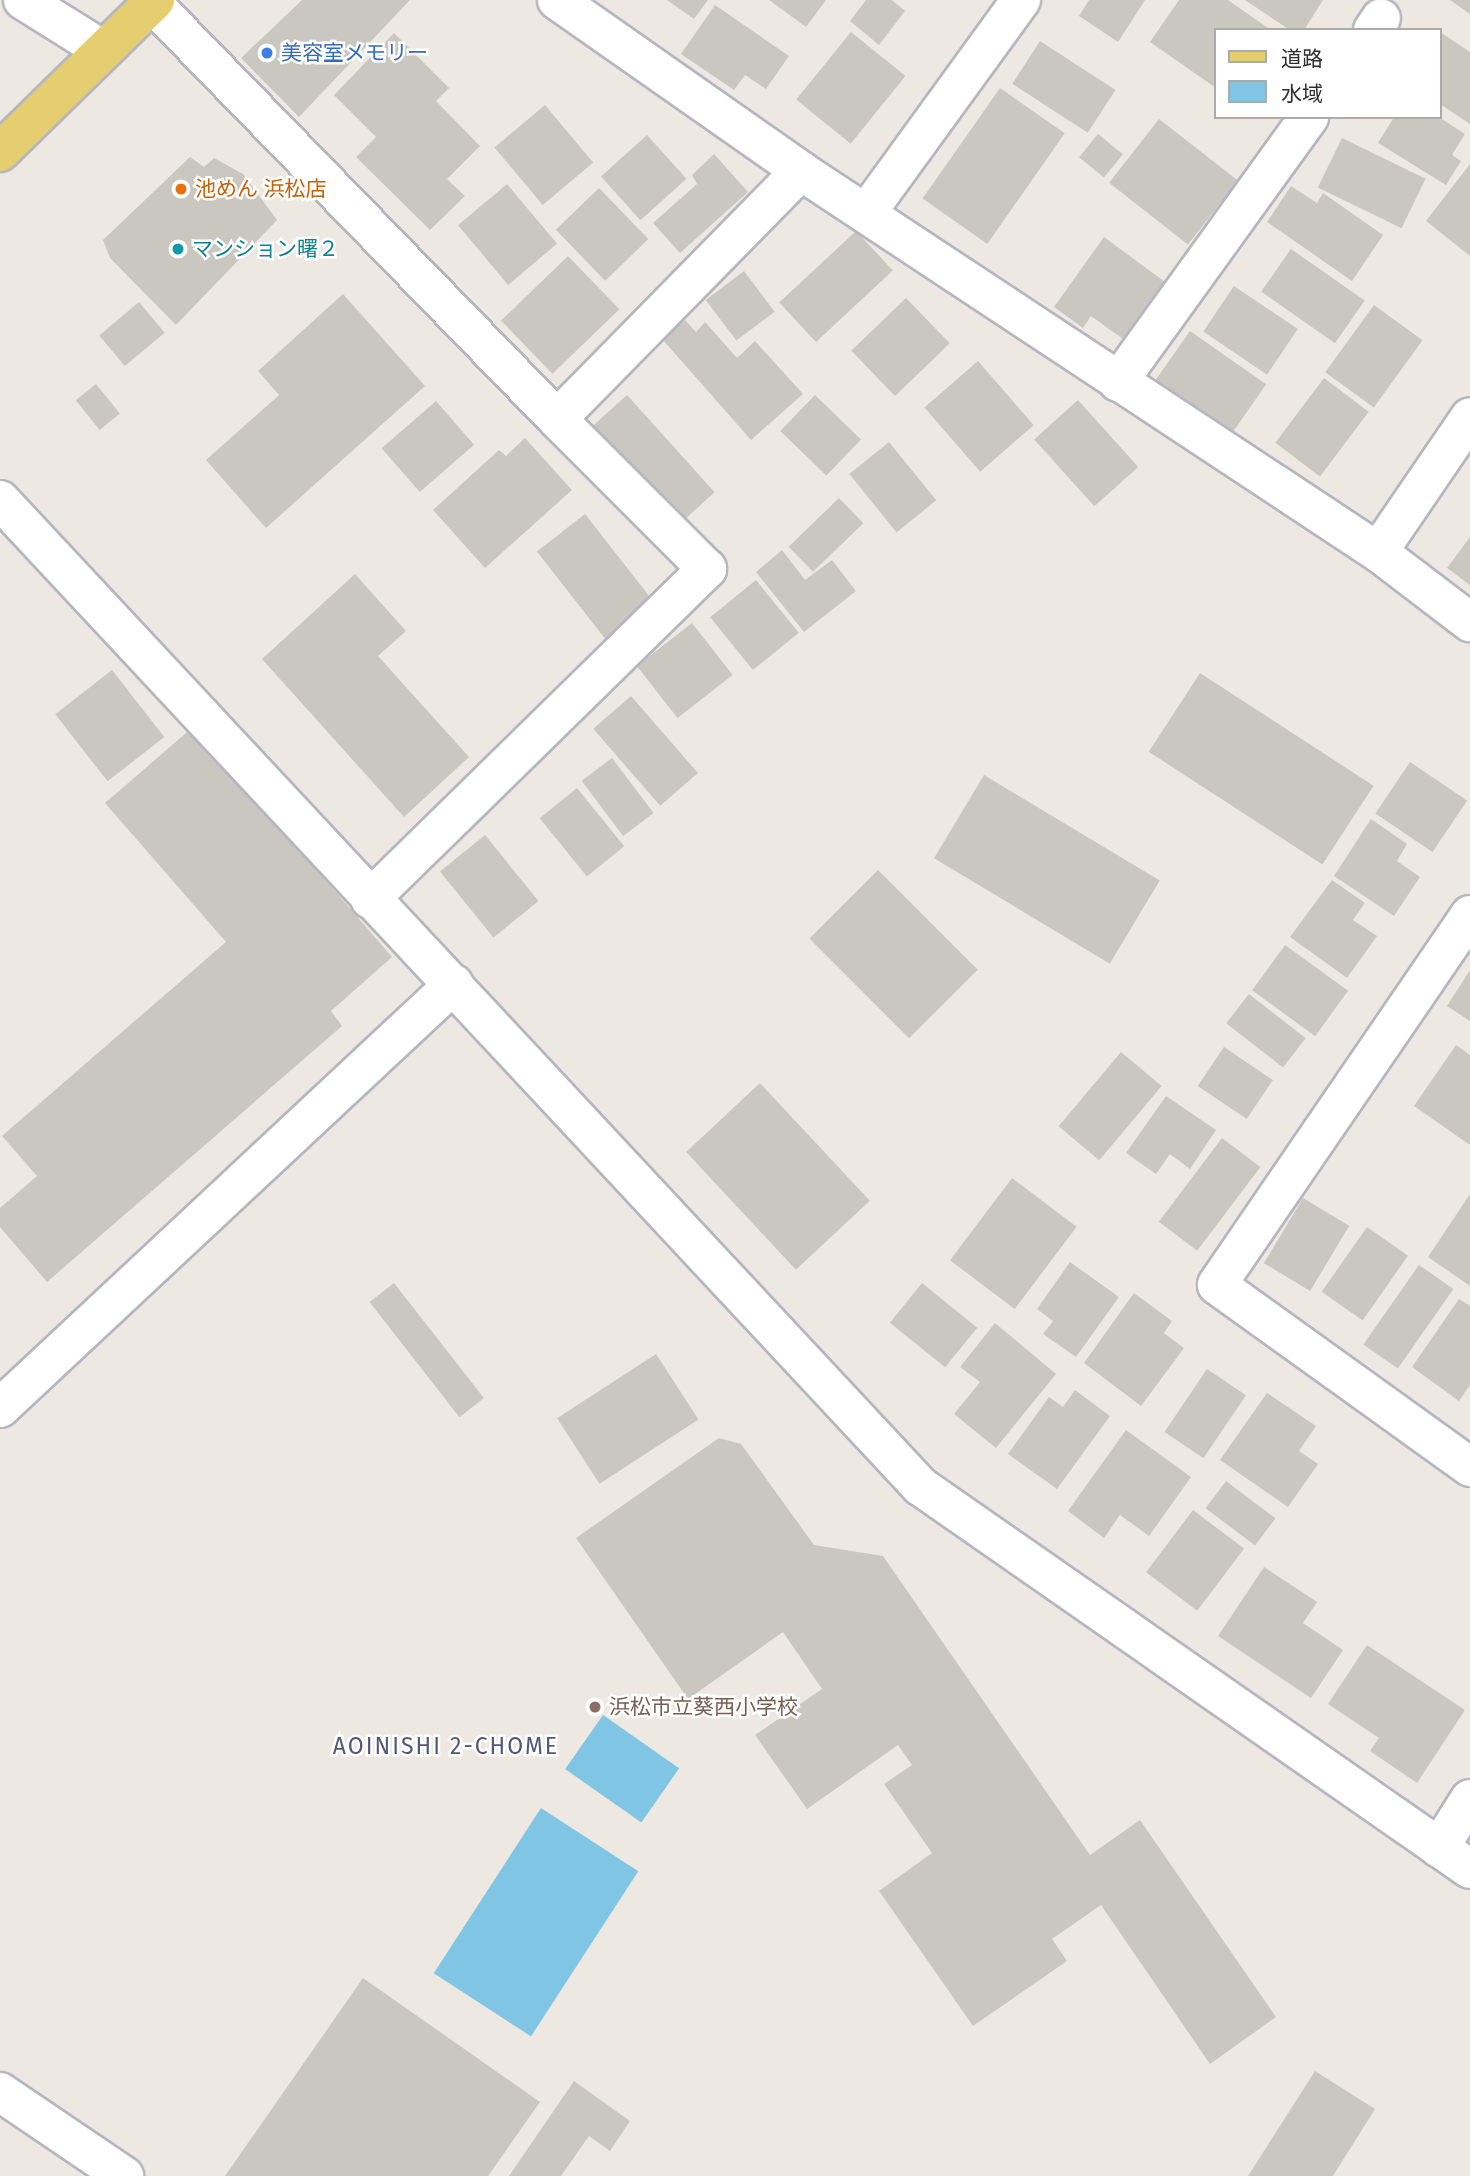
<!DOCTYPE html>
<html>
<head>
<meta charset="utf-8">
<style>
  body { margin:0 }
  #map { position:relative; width:1470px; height:2176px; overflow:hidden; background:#ede9e2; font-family:"Fira Sans","Noto Sans JP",sans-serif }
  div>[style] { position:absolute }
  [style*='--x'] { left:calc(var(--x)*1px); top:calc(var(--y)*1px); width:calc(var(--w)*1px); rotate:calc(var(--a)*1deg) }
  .water>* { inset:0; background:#80c6e4; transform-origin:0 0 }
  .building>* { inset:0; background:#cac7c0; transform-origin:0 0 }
  .roads { filter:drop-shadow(2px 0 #b5b7c0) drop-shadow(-2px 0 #b5b7c0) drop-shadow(0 2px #b5b7c0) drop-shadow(0 -2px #b5b7c0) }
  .minor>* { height:38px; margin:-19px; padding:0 19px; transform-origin:19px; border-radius:19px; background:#fff }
  .major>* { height:38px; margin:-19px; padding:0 19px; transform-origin:19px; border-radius:19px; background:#e4ce70 }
  .dots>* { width:19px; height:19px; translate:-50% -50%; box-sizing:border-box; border:4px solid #fff; border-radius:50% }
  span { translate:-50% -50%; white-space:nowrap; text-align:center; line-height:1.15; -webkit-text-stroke:5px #fff; paint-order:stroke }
  .shop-label { font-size:21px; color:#366cbe }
  .left { translate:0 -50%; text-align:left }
  .food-label { font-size:21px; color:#c56008 }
  .culture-label { font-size:21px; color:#0d838f }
  .education-label { font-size:21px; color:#785e54 }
  .neighbourhood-label { font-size:23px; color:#52587b; letter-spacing:2px }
  .legend { position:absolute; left:1214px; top:28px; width:228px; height:91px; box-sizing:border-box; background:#fff; border:2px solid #ababab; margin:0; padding:9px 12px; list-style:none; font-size:21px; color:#2e2e2e }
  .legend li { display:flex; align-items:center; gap:14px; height:35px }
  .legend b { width:35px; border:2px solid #ababab }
</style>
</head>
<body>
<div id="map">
  <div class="water">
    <div style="left:603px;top:1715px;width:93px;height:66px;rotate:35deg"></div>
    <div style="left:541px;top:1808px;width:116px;height:197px;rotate:33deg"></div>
  </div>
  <div class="building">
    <div style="clip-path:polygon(302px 0,410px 0,299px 117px,241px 58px)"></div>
    <div style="clip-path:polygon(667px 0,708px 0,694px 19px)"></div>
    <div style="clip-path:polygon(769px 0,826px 0,806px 27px)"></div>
    <div style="clip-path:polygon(866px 0,892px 0,905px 11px,879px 45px,850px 21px)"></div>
    <div style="clip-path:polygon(1089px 0,1145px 0,1118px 42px,1079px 16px)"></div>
    <div style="clip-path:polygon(1179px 0,1228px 0,1271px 30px,1216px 30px,1216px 88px,1150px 42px)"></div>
    <div style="clip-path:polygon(1245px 0,1323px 0,1304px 30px,1290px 30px)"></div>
    <div style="clip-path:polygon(1450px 0,1470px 0,1470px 14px)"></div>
    <div style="clip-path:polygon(715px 5px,789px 56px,766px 89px,745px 75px,734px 90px,681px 54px)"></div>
    <div style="left:851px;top:32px;width:70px;height:87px;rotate:39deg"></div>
    <div style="clip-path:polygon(1440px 32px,1470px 52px,1470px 124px,1440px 104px)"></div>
    <div style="clip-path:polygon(394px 33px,449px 88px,436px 101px,480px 146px,447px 179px,465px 196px,430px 230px,356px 157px,376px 137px,334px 95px)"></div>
    <div style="left:1040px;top:41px;width:90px;height:51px;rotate:33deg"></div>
    <div style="left:1000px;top:88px;width:79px;height:135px;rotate:35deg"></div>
    <div style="left:545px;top:105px;width:75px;height:66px;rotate:50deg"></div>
    <div style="clip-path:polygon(1394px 117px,1439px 117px,1465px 134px,1452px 155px,1461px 161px,1446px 185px,1378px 143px)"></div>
    <div style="left:1159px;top:119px;width:100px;height:81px;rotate:38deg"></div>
    <div style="left:1098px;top:134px;width:32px;height:30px;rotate:39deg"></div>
    <div style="left:647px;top:135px;width:59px;height:62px;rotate:48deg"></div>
    <div style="left:1342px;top:138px;width:93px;height:55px;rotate:26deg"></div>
    <div style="clip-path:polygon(714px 154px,748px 192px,680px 253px,653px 223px,697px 184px,692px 175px)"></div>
    <div style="clip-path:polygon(190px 157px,204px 167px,214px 158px,243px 174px,277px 220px,176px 325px,110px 258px,103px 240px)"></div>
    <div style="clip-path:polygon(1470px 164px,1470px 256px,1426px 221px)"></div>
    <div style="left:507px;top:184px;width:78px;height:64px;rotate:50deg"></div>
    <div style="clip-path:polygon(1291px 186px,1317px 203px,1323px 193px,1383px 235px,1352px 281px,1267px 222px)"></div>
    <div style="left:599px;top:188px;width:71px;height:60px;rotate:46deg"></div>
    <div style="left:856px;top:231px;width:54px;height:105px;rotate:47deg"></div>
    <div style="clip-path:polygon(1104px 237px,1165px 282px,1123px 339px,1091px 316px,1083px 328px,1054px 307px)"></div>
    <div style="left:1291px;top:249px;width:90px;height:52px;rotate:35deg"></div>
    <div style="left:568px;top:256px;width:74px;height:93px;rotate:46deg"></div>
    <div style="left:744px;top:271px;width:51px;height:48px;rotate:53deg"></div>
    <div style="left:1234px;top:286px;width:77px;height:55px;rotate:34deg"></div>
    <div style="clip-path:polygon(343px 294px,425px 386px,266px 528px,206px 460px,279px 395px,258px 371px)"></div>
    <div style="left:906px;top:298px;width:63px;height:76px;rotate:46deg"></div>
    <div style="left:139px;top:302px;width:40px;height:52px;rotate:50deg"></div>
    <div style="left:1374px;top:305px;width:60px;height:83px;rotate:36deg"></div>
    <div style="clip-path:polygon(685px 320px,696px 332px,705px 322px,737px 358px,755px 341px,803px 394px,751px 440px,663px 340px)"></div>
    <div style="left:1190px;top:331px;width:93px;height:62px;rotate:35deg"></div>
    <div style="left:978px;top:361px;width:85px;height:71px;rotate:49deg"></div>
    <div style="left:1324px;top:378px;width:56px;height:81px;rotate:37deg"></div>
    <div style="left:96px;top:384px;width:38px;height:26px;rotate:51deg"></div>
    <div style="left:627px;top:395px;width:131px;height:47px;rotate:48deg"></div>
    <div style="left:815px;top:395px;width:64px;height:50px;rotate:44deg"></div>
    <div style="left:1078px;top:400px;width:90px;height:59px;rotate:48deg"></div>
    <div style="left:436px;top:401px;width:58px;height:72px;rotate:49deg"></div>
    <div style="clip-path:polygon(525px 438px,572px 490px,485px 568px,433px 510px,499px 450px,506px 456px)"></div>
    <div style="left:889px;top:442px;width:75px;height:51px;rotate:51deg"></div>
    <div style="left:839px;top:498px;width:35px;height:70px;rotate:46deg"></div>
    <div style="left:585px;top:514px;width:112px;height:61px;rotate:52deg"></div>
    <div style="clip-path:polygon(1470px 537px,1470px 585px,1447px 568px)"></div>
    <div style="clip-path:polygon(782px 550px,805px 580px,832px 560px,856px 591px,804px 632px,756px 572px)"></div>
    <div style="clip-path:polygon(355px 574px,406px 631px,378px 656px,469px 757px,404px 817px,262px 659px)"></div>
    <div style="left:756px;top:580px;width:68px;height:59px;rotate:51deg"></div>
    <div style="left:692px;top:623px;width:66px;height:70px;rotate:52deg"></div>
    <div style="left:112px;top:670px;width:85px;height:72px;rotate:52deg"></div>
    <div style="left:1200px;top:673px;width:207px;height:94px;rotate:33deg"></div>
    <div style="left:631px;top:696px;width:102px;height:50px;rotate:49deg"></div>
    <div style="clip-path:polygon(193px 727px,392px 957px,331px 1011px,342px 1026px,47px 1282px,0 1227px,0 1208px,37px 1176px,2px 1136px,226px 942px,105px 803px)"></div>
    <div style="left:612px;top:758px;width:69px;height:38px;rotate:53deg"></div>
    <div style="left:1410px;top:762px;width:69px;height:62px;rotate:34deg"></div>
    <div style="left:984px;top:775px;width:205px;height:97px;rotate:31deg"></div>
    <div style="left:577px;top:788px;width:75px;height:48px;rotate:51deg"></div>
    <div style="clip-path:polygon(1371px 819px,1407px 844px,1397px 861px,1420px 877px,1394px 916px,1334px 876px)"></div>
    <div style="left:485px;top:835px;width:85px;height:58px;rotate:51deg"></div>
    <div style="left:878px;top:870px;width:141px;height:97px;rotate:45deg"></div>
    <div style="clip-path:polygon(1332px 880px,1365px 903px,1353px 920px,1377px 936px,1347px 978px,1290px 937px)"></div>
    <div style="left:1285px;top:945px;width:78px;height:56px;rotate:36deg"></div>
    <div style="clip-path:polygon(1470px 970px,1470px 1021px,1447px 1006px)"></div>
    <div style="left:1249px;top:994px;width:72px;height:37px;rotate:38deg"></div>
    <div style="clip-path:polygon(1456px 1045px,1470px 1055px,1470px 1145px,1414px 1106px)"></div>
    <div style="left:1224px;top:1047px;width:59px;height:47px;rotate:34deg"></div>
    <div style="left:1121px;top:1052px;width:53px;height:97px;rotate:40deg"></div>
    <div style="left:760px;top:1083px;width:161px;height:101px;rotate:47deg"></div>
    <div style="clip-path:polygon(1166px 1096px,1216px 1130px,1190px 1169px,1170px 1154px,1156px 1174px,1126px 1153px)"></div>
    <div style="left:1222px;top:1138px;width:48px;height:105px;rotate:37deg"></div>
    <div style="left:1012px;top:1178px;width:81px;height:103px;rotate:37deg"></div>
    <div style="clip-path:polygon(1470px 1194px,1470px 1286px,1428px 1257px)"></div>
    <div style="left:1303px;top:1198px;width:54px;height:76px;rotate:31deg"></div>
    <div style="left:1367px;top:1227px;width:50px;height:79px;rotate:35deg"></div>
    <div style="clip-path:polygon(1070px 1262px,1119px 1297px,1076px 1357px,1043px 1334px,1053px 1321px,1037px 1309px)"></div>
    <div style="left:1419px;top:1265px;width:42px;height:97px;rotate:35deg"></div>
    <div style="left:394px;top:1283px;width:146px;height:31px;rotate:52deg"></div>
    <div style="left:922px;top:1283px;width:71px;height:51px;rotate:39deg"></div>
    <div style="clip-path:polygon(1134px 1293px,1172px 1321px,1164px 1333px,1184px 1348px,1141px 1406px,1084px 1363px)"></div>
    <div style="clip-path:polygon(1459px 1299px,1470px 1306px,1470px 1385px,1459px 1401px,1412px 1367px)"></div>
    <div style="clip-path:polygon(995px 1323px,1056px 1374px,996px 1448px,954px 1414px,980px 1382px,960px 1367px)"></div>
    <div style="left:656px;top:1354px;width:78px;height:118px;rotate:57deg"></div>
    <div style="left:1207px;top:1369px;width:47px;height:76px;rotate:34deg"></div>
    <div style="clip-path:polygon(1075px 1390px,1110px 1416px,1057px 1489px,1008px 1454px,1049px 1397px,1063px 1407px)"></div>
    <div style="clip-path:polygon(1267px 1393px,1316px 1426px,1299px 1451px,1318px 1464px,1288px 1507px,1220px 1460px)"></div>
    <div style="clip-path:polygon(1126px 1430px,1191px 1477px,1149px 1536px,1120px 1515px,1104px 1538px,1068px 1511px)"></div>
    <div style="clip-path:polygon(719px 1438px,741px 1444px,814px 1545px,883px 1556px,1090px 1855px,1140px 1820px,1276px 2017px,1210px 2064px,1101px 1905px,1052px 1939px,1067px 1961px,973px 2026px,879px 1891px,932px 1853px,884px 1784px,912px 1765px,898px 1745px,807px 1809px,755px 1735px,822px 1689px,783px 1632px,688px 1699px,576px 1538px)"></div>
    <div style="left:1226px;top:1481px;width:62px;height:34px;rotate:37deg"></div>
    <div style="left:1193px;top:1510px;width:64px;height:78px;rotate:37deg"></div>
    <div style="clip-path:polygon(1264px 1567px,1317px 1602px,1303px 1623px,1343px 1650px,1311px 1698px,1218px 1636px)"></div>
    <div style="clip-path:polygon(1367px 1645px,1465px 1710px,1417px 1783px,1370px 1751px,1379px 1738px,1328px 1704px)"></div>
    <div style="clip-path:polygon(363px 1978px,540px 2102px,488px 2176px,225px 2176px)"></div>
    <div style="clip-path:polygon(1315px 2071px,1375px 2109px,1333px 2176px,1248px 2176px)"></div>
    <div style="clip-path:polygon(574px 2081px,630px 2121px,610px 2151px,589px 2136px,561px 2176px,509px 2176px)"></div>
  </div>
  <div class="roads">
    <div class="minor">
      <div style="--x:23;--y:0;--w:94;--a:32"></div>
      <div style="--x:557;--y:0;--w:298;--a:35"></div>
      <div style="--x:801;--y:171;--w:691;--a:33.44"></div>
      <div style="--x:1378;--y:552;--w:116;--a:37.3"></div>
      <div style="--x:152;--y:3;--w:581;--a:45.77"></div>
      <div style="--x:1373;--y:30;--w:14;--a:-56"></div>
      <div style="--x:867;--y:212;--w:262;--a:-54"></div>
      <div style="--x:1118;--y:382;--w:327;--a:-54.2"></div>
      <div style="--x:0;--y:500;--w:1349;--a:46.98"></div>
      <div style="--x:920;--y:1486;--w:670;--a:34.85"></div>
      <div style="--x:1378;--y:552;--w:163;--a:-55.7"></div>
      <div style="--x:370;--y:899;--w:472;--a:-44.4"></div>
      <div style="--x:707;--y:569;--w:212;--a:-135"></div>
      <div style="--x:557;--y:419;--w:348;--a:-45.5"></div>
      <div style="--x:1470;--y:915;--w:448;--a:124.4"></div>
      <div style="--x:1217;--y:1285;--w:312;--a:35.7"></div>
      <div style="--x:0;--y:1408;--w:621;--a:-43.04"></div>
      <div style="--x:1439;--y:1848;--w:58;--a:-57.7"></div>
      <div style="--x:0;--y:2092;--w:150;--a:34.1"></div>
    </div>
    <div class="major">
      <div style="--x:0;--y:152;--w:217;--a:-44.4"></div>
    </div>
  </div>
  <div class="dots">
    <div style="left:267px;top:53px;background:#3f7fe0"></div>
    <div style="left:181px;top:189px;background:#e8710a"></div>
    <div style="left:178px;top:249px;background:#0f9aa8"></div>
    <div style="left:595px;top:1707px;background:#8d6e63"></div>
  </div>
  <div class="shop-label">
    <span class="left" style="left:281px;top:53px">美容室メモリー</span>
  </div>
  <div class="food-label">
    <span class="left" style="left:195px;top:189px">池めん 浜松店</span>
  </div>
  <div class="culture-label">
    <span class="left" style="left:192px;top:249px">マンション曙２</span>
  </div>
  <div class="education-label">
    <span class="left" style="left:609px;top:1707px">浜松市立葵西小学校</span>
  </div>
  <div class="neighbourhood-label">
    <span style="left:446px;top:1746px">AOINISHI 2-CHOME</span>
  </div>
  <ul class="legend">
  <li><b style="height:9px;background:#e4ce70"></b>道路</li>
  <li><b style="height:19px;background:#80c6e4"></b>水域</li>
  </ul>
</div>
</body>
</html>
